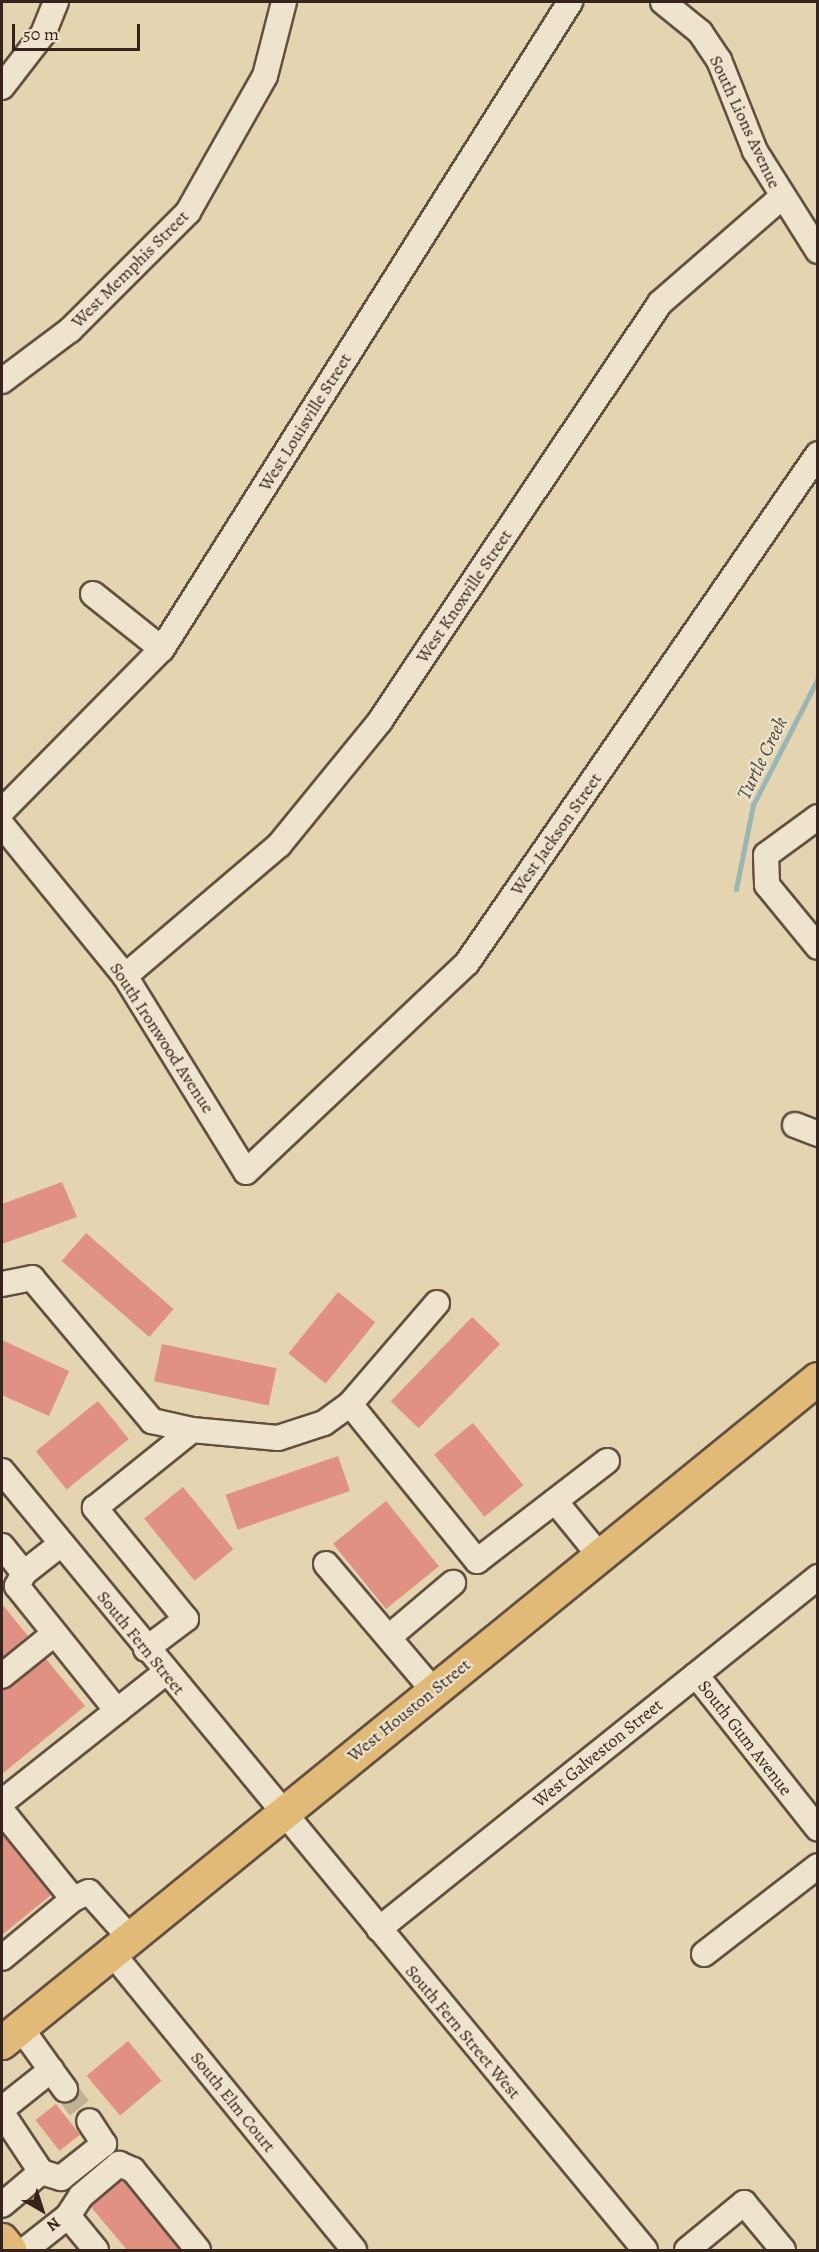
<!DOCTYPE html>
<html>
<head>
<meta charset="utf-8">
<style>
  body { margin:0 }
  #map { position:relative; width:819px; height:2252px; overflow:hidden; background:#e5d4b0; font-family:Alegreya,serif }
  div>[style] { position:absolute }
  [style*='--x'] { left:calc(var(--x)*1px); top:calc(var(--y)*1px); width:calc(var(--w)*1px); rotate:calc(var(--a)*1deg) }
  .stream>* { height:5px; margin:-2.5px; padding:0 2.5px; transform-origin:2.5px; border-radius:2.5px; background:#98b7b4 }
  .building>* { inset:0; background:#e09181; transform-origin:0 0 }
  .minor-tunnel>* { height:24px; margin-top:-12px; transform-origin:0; background:repeating-linear-gradient(90deg,#c2b192 0 24px,transparent 0 36px) }
  .roads { filter:drop-shadow(2px 0 #625041) drop-shadow(-2px 0 #625041) drop-shadow(0 2px #625041) drop-shadow(0 -2px #625041) }
  .minor>* { height:24px; margin:-12px; padding:0 12px; transform-origin:12px; border-radius:12px; background:#eee3cc }
  .major>* { height:32px; margin:-16px; padding:0 16px; transform-origin:16px; border-radius:16px; background:#e2ba78 }
  span { translate:-50% -50%; white-space:nowrap; text-align:center; line-height:1.15; -webkit-text-stroke:4.5px #eee3cc; paint-order:stroke }
  .street-label { font-size:18px; color:#36241c }
  .water-label { font-size:20px; color:#4e4942; font-style:italic }
  .frame { position:absolute; inset:0; border:3px solid #36241c; pointer-events:none }
  .north { position:absolute; left:12px; top:2180px; width:60px; height:60px; -webkit-text-stroke:4px #eee3cc; paint-order:stroke; rotate:141deg; font-size:16px; font-weight:700; line-height:24px; text-align:center; color:#36241c }
  .north::after { content:''; display:block; margin:auto; width:21px; height:27px; background:#36241c; clip-path:polygon(50% 0,100% 100%,50% 72%,0 100%) }
  .scale { position:absolute; left:12px; top:24px; width:128px; height:27px; box-sizing:border-box; border:3px solid #36241c; border-top:0; padding-left:8px; font-size:18px; line-height:21px; white-space:nowrap; color:#36241c; -webkit-text-stroke:4px #eee3cc; paint-order:stroke }
</style>
</head>
<body>
<div id="map">
  <div class="stream">
    <div style="--x:736;--y:889;--w:86;--a:-78.6"></div>
    <div style="--x:753;--y:805;--w:143;--a:-62.9"></div>
  </div>
  <div class="building">
    <div style="clip-path:polygon(62px 1182px,77px 1217px,2px 1244px,2px 1204px)"></div>
    <div style="left:86px;top:1233px;width:116px;height:37px;rotate:41deg"></div>
    <div style="left:338px;top:1292px;width:48px;height:79px;rotate:39deg"></div>
    <div style="left:472px;top:1317px;width:39px;height:117px;rotate:44deg"></div>
    <div style="clip-path:polygon(2px 1340px,69px 1371px,49px 1416px,2px 1395px)"></div>
    <div style="left:162px;top:1344px;width:117px;height:38px;rotate:12deg"></div>
    <div style="left:98px;top:1401px;width:49px;height:80px;rotate:51deg"></div>
    <div style="left:473px;top:1423px;width:80px;height:50px;rotate:51deg"></div>
    <div style="left:338px;top:1456px;width:37px;height:119px;rotate:71deg"></div>
    <div style="left:183px;top:1487px;width:80px;height:50px;rotate:51deg"></div>
    <div style="left:386px;top:1501px;width:84px;height:68px;rotate:51deg"></div>
    <div style="clip-path:polygon(2px 1604px,28px 1636px,2px 1658px)"></div>
    <div style="clip-path:polygon(46px 1659px,85px 1706px,2px 1774px,2px 1690px)"></div>
    <div style="clip-path:polygon(2px 1833px,51px 1895px,2px 1935px)"></div>
    <div style="left:128px;top:2041px;width:52px;height:54px;rotate:50deg"></div>
    <div style="left:56px;top:2104px;width:39px;height:26px;rotate:52deg"></div>
    <div style="clip-path:polygon(121px 2181px,124px 2182px,180px 2250px,127px 2250px,91px 2207px)"></div>
  </div>
  <div class="minor-tunnel">
    <div style="--x:65;--y:2089;--w:40;--a:53"></div>
  </div>
  <div class="roads">
    <div class="minor">
      <div style="--x:663;--y:2;--w:48;--a:39"></div>
      <div style="--x:700;--y:32;--w:34;--a:56"></div>
      <div style="--x:719;--y:60;--w:98;--a:68.4"></div>
      <div style="--x:755;--y:151;--w:118;--a:57.8"></div>
      <div style="--x:2;--y:87;--w:67;--a:-52.3"></div>
      <div style="--x:43;--y:34;--w:35;--a:-68"></div>
      <div style="--x:2;--y:381;--w:85;--a:-36.9"></div>
      <div style="--x:70;--y:330;--w:167;--a:-45"></div>
      <div style="--x:188;--y:212;--w:156;--a:-60.5"></div>
      <div style="--x:265;--y:76;--w:76;--a:-75.6"></div>
      <div style="--x:93;--y:594;--w:88;--a:38.6"></div>
      <div style="--x:2;--y:811;--w:228;--a:-45.4"></div>
      <div style="--x:162;--y:649;--w:765;--a:-57.76"></div>
      <div style="--x:818;--y:817;--w:64;--a:143.8"></div>
      <div style="--x:766;--y:855;--w:30;--a:88"></div>
      <div style="--x:767;--y:885;--w:80;--a:50.6"></div>
      <div style="--x:2;--y:825;--w:195;--a:50.8"></div>
      <div style="--x:125;--y:976;--w:230;--a:58.3"></div>
      <div style="--x:246;--y:1172;--w:304;--a:-43.4"></div>
      <div style="--x:467;--y:963;--w:618;--a:-55.41"></div>
      <div style="--x:125;--y:976;--w:202;--a:-40.4"></div>
      <div style="--x:279;--y:845;--w:160;--a:-50.8"></div>
      <div style="--x:380;--y:721;--w:503;--a:-56.18"></div>
      <div style="--x:660;--y:303;--w:160;--a:-41"></div>
      <div style="--x:795;--y:1125;--w:25;--a:21"></div>
      <div style="--x:2;--y:1284;--w:31;--a:-11"></div>
      <div style="--x:32;--y:1278;--w:187;--a:50"></div>
      <div style="--x:152;--y:1421;--w:41;--a:12.7"></div>
      <div style="--x:192;--y:1430;--w:86;--a:5.3"></div>
      <div style="--x:278;--y:1438;--w:48;--a:-18.1"></div>
      <div style="--x:324;--y:1423;--w:32;--a:-36"></div>
      <div style="--x:437;--y:1303;--w:133;--a:130.7"></div>
      <div style="--x:350;--y:1404;--w:202;--a:51"></div>
      <div style="--x:477;--y:1561;--w:164;--a:-37.6"></div>
      <div style="--x:2;--y:1471;--w:1010;--a:50.46"></div>
      <div style="--x:555;--y:1501;--w:70;--a:50.8"></div>
      <div style="--x:61;--y:1544;--w:47;--a:141.9"></div>
      <div style="--x:24;--y:1573;--w:15;--a:118"></div>
      <div style="--x:17;--y:1586;--w:160;--a:51.3"></div>
      <div style="--x:2;--y:1546;--w:35;--a:51"></div>
      <div style="--x:326;--y:1564;--w:165;--a:49.7"></div>
      <div style="--x:389;--y:1637;--w:84;--a:-40.2"></div>
      <div style="--x:146;--y:1649;--w:50;--a:-36.9"></div>
      <div style="--x:186;--y:1619;--w:144;--a:-129.3"></div>
      <div style="--x:95;--y:1508;--w:124;--a:-38.8"></div>
      <div style="--x:696;--y:1675;--w:196;--a:51.6"></div>
      <div style="--x:2;--y:1676;--w:67;--a:-38.9"></div>
      <div style="--x:2;--y:1802;--w:208;--a:-38.4"></div>
      <div style="--x:2;--y:1811;--w:113;--a:51.1"></div>
      <div style="--x:379;--y:1929;--w:563;--a:-38.72"></div>
      <div style="--x:112;--y:1953;--w:383;--a:50.8"></div>
      <div style="--x:704;--y:1954;--w:144;--a:-37.7"></div>
      <div style="--x:2;--y:1958;--w:92;--a:-39.7"></div>
      <div style="--x:73;--y:1899;--w:17;--a:-24"></div>
      <div style="--x:89;--y:1892;--w:62;--a:48.3"></div>
      <div style="--x:51;--y:2070;--w:24;--a:54"></div>
      <div style="--x:2;--y:2109;--w:63;--a:-38.5"></div>
      <div style="--x:51;--y:2070;--w:52;--a:-125.5"></div>
      <div style="--x:2;--y:2113;--w:71;--a:56.5"></div>
      <div style="--x:41;--y:2172;--w:51;--a:139.8"></div>
      <div style="--x:41;--y:2172;--w:21;--a:17"></div>
      <div style="--x:61;--y:2178;--w:55;--a:-38.3"></div>
      <div style="--x:104;--y:2144;--w:27;--a:-123"></div>
      <div style="--x:68;--y:2216;--w:24;--a:-57"></div>
      <div style="--x:81;--y:2196;--w:50;--a:-40.1"></div>
      <div style="--x:119;--y:2164;--w:15;--a:23"></div>
      <div style="--x:133;--y:2170;--w:103;--a:50.9"></div>
      <div style="--x:25;--y:2250;--w:55;--a:-38.3"></div>
      <div style="--x:68;--y:2216;--w:44;--a:50.5"></div>
      <div style="--x:687;--y:2250;--w:74;--a:-39.5"></div>
      <div style="--x:744;--y:2203;--w:61;--a:50.3"></div>
    </div>
    <div class="major">
      <div style="--x:2;--y:2043;--w:1052;--a:-39.14"></div>
      <div style="--x:2;--y:2240;--w:13;--a:51"></div>
    </div>
  </div>
  <div class="street-label">
    <span style="left:745px;top:122px;rotate:65deg">South Lions Avenue</span>
    <span style="left:130px;top:269px;rotate:-45deg">West Memphis Street</span>
    <span style="left:305px;top:422px;rotate:-58deg">West Louisville Street</span>
    <span style="left:464px;top:596px;rotate:-56deg">West Knoxville Street</span>
    <span style="left:556px;top:834px;rotate:-55deg">West Jackson Street</span>
    <span style="left:162px;top:1038px;rotate:57deg">South Ironwood Avenue</span>
    <span style="left:141px;top:1643px;rotate:51deg">South Fern Street</span>
    <span style="left:409px;top:1710px;rotate:-39deg">West Houston Street</span>
    <span style="left:745px;top:1738px;rotate:52deg">South Gum Avenue</span>
    <span style="left:598px;top:1753px;rotate:-39deg">West Galveston Street</span>
    <span style="left:463px;top:2032px;rotate:50deg">South Fern Street West</span>
    <span style="left:233px;top:2102px;rotate:51deg">South Elm Court</span>
  </div>
  <div class="water-label">
    <span style="left:762px;top:758px;rotate:-64deg">Turtle Creek</span>
  </div>
  <div class="frame"></div>
  <div class="north">N</div>
  <div class="scale">50 m</div>
</div>
</body>
</html>
